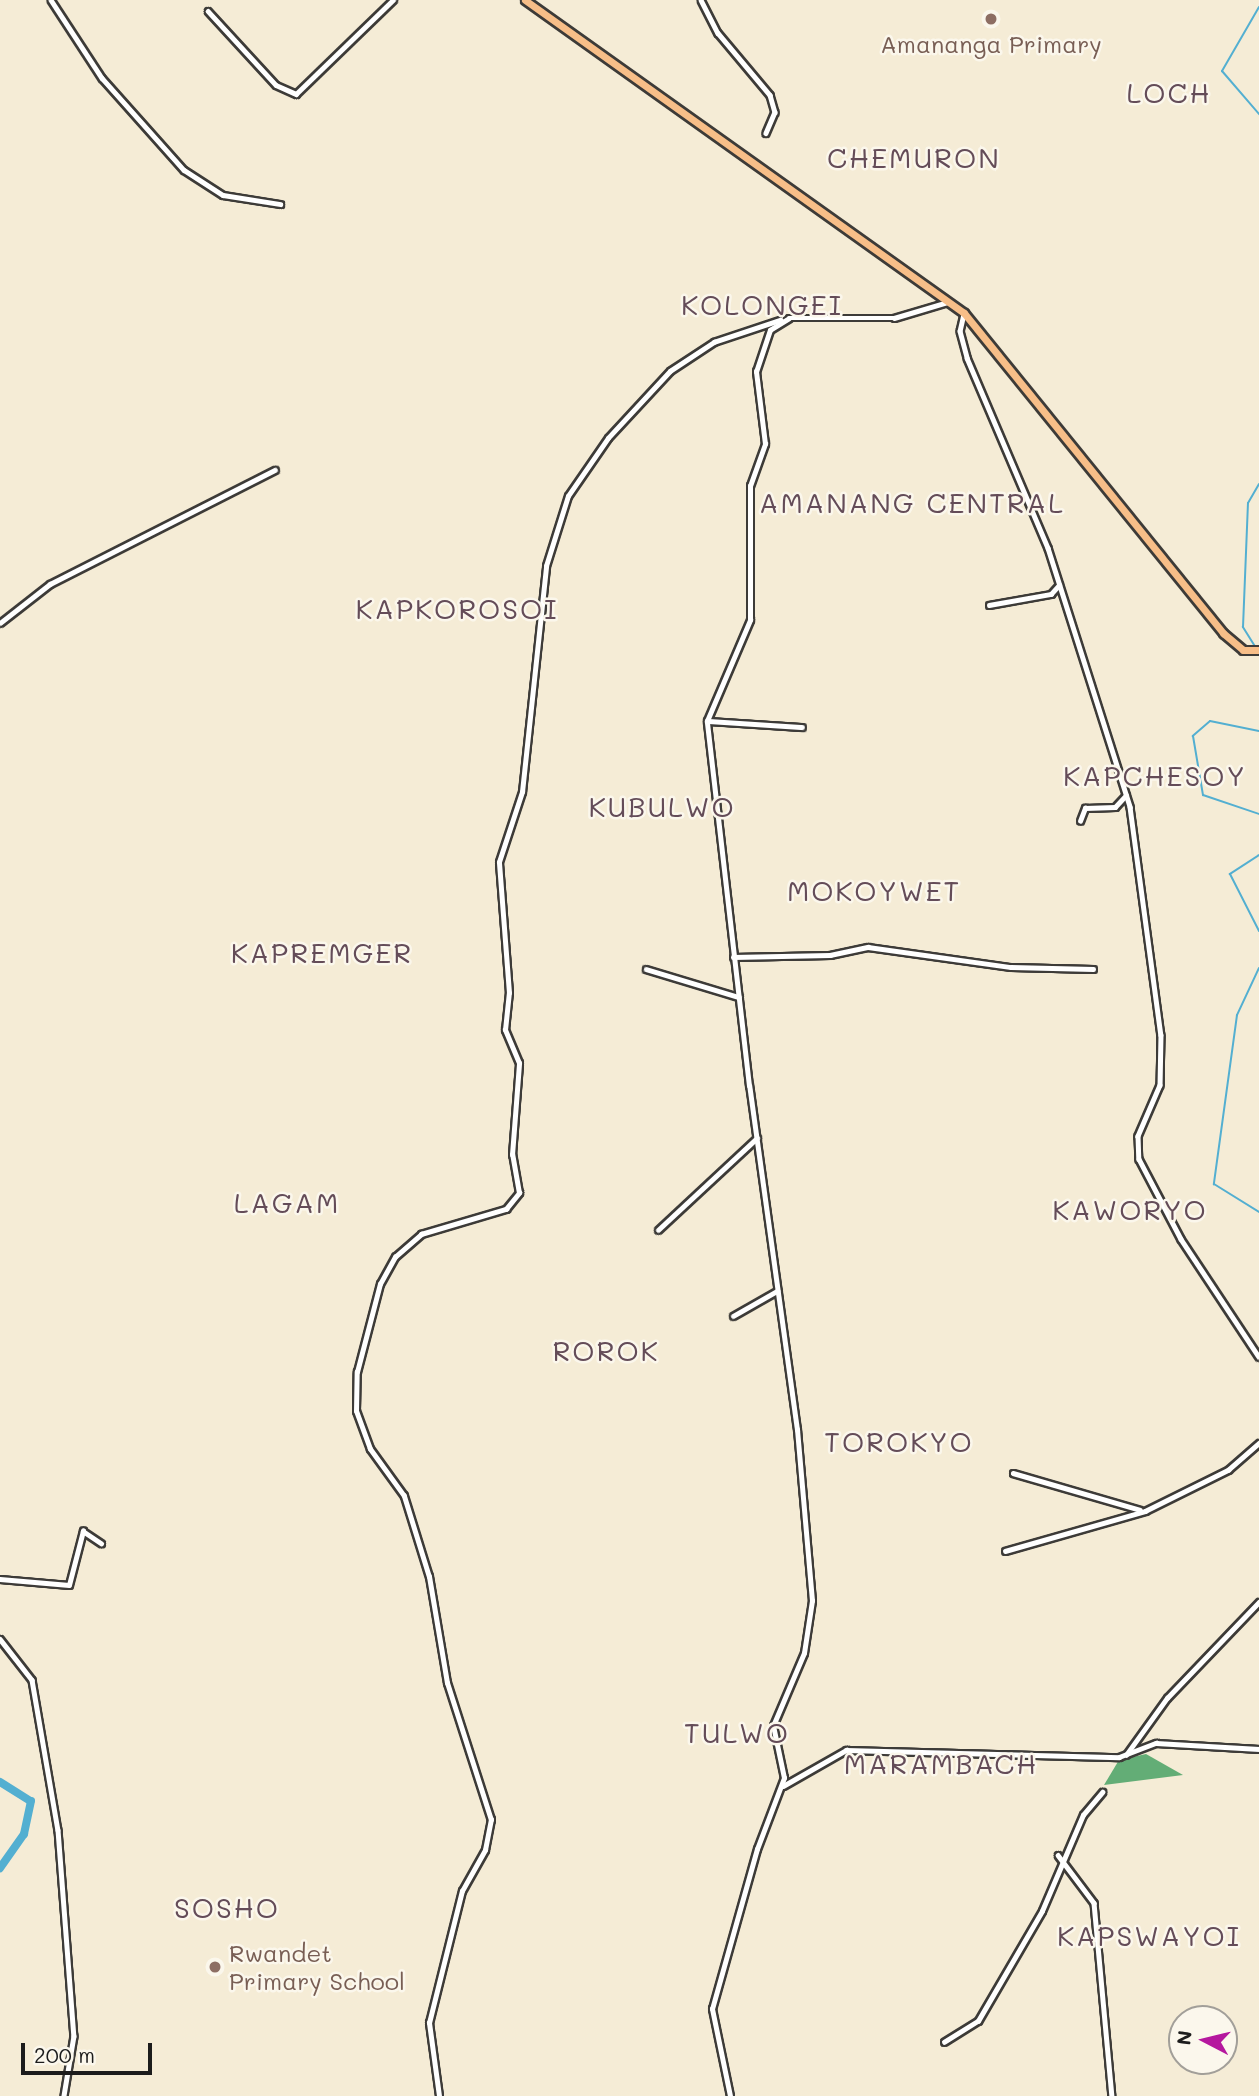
<!DOCTYPE html>
<html>
<head>
<meta charset="utf-8">
<style>
  body { margin:0 }
  #map { position:relative; width:1259px; height:2096px; overflow:hidden; background:#f5ecd6; font-family:Mali,sans-serif }
  div>[style] { position:absolute }
  [style*='--x'] { left:calc(var(--x)*1px); top:calc(var(--y)*1px); width:calc(var(--w)*1px); rotate:calc(var(--a)*1deg) }
  .forest>* { inset:0; background:#63ad76 }
  .stream>* { height:2px; margin:-1px; padding:0 1px; transform-origin:1px; border-radius:1px; background:#53afd1 }
  .river>* { height:8px; margin:-4px; padding:0 4px; transform-origin:4px; border-radius:4px; background:#53afd1 }
  .roads { filter:drop-shadow(2px 0 #3d3b38) drop-shadow(-2px 0 #3d3b38) drop-shadow(0 2px #3d3b38) drop-shadow(0 -2px #3d3b38) }
  .minor>* { height:4.5px; margin:-2.25px; padding:0 2.25px; transform-origin:2.25px; border-radius:2.25px; background:#fff }
  .primary>* { height:7px; margin:-3.5px; padding:0 3.5px; transform-origin:3.5px; border-radius:3.5px; background:#f7be88 }
  .dots>* { width:19px; height:19px; translate:-50% -50%; box-sizing:border-box; border:4px solid #fbf7ec; border-radius:50% }
  span { translate:-50% -50%; white-space:nowrap; text-align:center; line-height:1.15; -webkit-text-stroke:5px #fbf7ec; paint-order:stroke }
  .education-label { font-size:24px; color:#785e54 }
  .left { translate:0 -50%; text-align:left }
  .quarter-label { font-size:28px; color:#644c58; letter-spacing:2px }
  .north { position:absolute; left:1168px; top:2005px; width:70px; height:70px; box-sizing:border-box; background:#fbf7ec; border:2px solid #a29f99; border-radius:50%; rotate:277deg; font-size:19px; font-weight:700; line-height:28px; text-align:center; color:#1c1c1c }
  .north::after { content:''; display:block; margin:auto; width:24px; height:32px; background:#b5179e; clip-path:polygon(50% 0,100% 100%,50% 72%,0 100%) }
  .scale { position:absolute; left:21px; top:2043px; width:131px; height:32px; box-sizing:border-box; border:4px solid #1c1c1c; border-top:0; padding-left:9px; font-size:21px; line-height:24px; white-space:nowrap; color:#1c1c1c; -webkit-text-stroke:5px #fbf7ec; paint-order:stroke }
</style>
</head>
<body>
<div id="map">
  <div class="forest">
    <div style="clip-path:polygon(1146px 1754px,1183px 1775px,1104px 1785px,1119px 1760px)"></div>
  </div>
  <div class="stream">
    <div style="--x:1259;--y:7;--w:74;--a:120"></div>
    <div style="--x:1222;--y:71;--w:57;--a:49.3"></div>
    <div style="--x:1256;--y:648;--w:25;--a:-122"></div>
    <div style="--x:1243;--y:627;--w:124;--a:-87.7"></div>
    <div style="--x:1248;--y:503;--w:22;--a:-60"></div>
    <div style="--x:1259;--y:731;--w:50;--a:-168.5"></div>
    <div style="--x:1210;--y:721;--w:23;--a:139"></div>
    <div style="--x:1193;--y:736;--w:60;--a:80.4"></div>
    <div style="--x:1203;--y:795;--w:59;--a:18.7"></div>
    <div style="--x:1259;--y:855;--w:35;--a:147"></div>
    <div style="--x:1230;--y:874;--w:64;--a:63"></div>
    <div style="--x:1259;--y:968;--w:52;--a:115.1"></div>
    <div style="--x:1237;--y:1015;--w:171;--a:97.8"></div>
    <div style="--x:1214;--y:1184;--w:53;--a:31.9"></div>
  </div>
  <div class="river">
    <div style="--x:0;--y:1782;--w:36;--a:32"></div>
    <div style="--x:31;--y:1801;--w:34;--a:102"></div>
    <div style="--x:24;--y:1834;--w:42;--a:125.2"></div>
  </div>
  <div class="roads">
    <div class="minor">
      <div style="--x:51;--y:0;--w:93;--a:56.8"></div>
      <div style="--x:102;--y:78;--w:123;--a:48.3"></div>
      <div style="--x:184;--y:170;--w:46;--a:32.7"></div>
      <div style="--x:223;--y:195;--w:58;--a:9"></div>
      <div style="--x:701;--y:0;--w:37;--a:63"></div>
      <div style="--x:718;--y:33;--w:81;--a:50"></div>
      <div style="--x:770;--y:95;--w:18;--a:74"></div>
      <div style="--x:775;--y:112;--w:23;--a:113"></div>
      <div style="--x:208;--y:11;--w:100;--a:47.4"></div>
      <div style="--x:276;--y:85;--w:22;--a:24"></div>
      <div style="--x:296;--y:94;--w:135;--a:-44.1"></div>
      <div style="--x:964;--y:314;--w:17;--a:103"></div>
      <div style="--x:960;--y:331;--w:28;--a:75"></div>
      <div style="--x:967;--y:358;--w:207;--a:66.9"></div>
      <div style="--x:1048;--y:548;--w:272;--a:72.4"></div>
      <div style="--x:1130;--y:807;--w:230;--a:82.3"></div>
      <div style="--x:1161;--y:1035;--w:50;--a:91.1"></div>
      <div style="--x:1160;--y:1085;--w:56;--a:113.3"></div>
      <div style="--x:1138;--y:1136;--w:23;--a:88"></div>
      <div style="--x:1139;--y:1159;--w:90;--a:62.3"></div>
      <div style="--x:1181;--y:1239;--w:141;--a:56.5"></div>
      <div style="--x:989;--y:605;--w:63;--a:-10.1"></div>
      <div style="--x:1051;--y:594;--w:12;--a:-48"></div>
      <div style="--x:0;--y:623;--w:63;--a:-38"></div>
      <div style="--x:50;--y:584;--w:252;--a:-26.9"></div>
      <div style="--x:707;--y:721;--w:95;--a:3.6"></div>
      <div style="--x:1080;--y:821;--w:14;--a:-69"></div>
      <div style="--x:1085;--y:808;--w:30;--a:-2"></div>
      <div style="--x:1115;--y:807;--w:16;--a:-47"></div>
      <div style="--x:733;--y:957;--w:97;--a:-1.2"></div>
      <div style="--x:830;--y:955;--w:39;--a:-12"></div>
      <div style="--x:868;--y:947;--w:144;--a:8"></div>
      <div style="--x:1011;--y:967;--w:82;--a:1.4"></div>
      <div style="--x:646;--y:969;--w:97;--a:16.8"></div>
      <div style="--x:658;--y:1230;--w:135;--a:-42.9"></div>
      <div style="--x:733;--y:1316;--w:51;--a:-29.6"></div>
      <div style="--x:1013;--y:1473;--w:132;--a:16.2"></div>
      <div style="--x:1005;--y:1551;--w:146;--a:-15.9"></div>
      <div style="--x:1145;--y:1511;--w:93;--a:-26.3"></div>
      <div style="--x:1228;--y:1470;--w:41;--a:-41.1"></div>
      <div style="--x:0;--y:1579;--w:69;--a:5"></div>
      <div style="--x:69;--y:1585;--w:56;--a:-75.5"></div>
      <div style="--x:83;--y:1531;--w:22;--a:34"></div>
      <div style="--x:0;--y:1639;--w:52;--a:52"></div>
      <div style="--x:32;--y:1680;--w:152;--a:80.2"></div>
      <div style="--x:58;--y:1830;--w:207;--a:85.6"></div>
      <div style="--x:74;--y:2036;--w:61;--a:99.5"></div>
      <div style="--x:1126;--y:1755;--w:70;--a:-54.3"></div>
      <div style="--x:1167;--y:1698;--w:133;--a:-46.2"></div>
      <div style="--x:783;--y:1786;--w:73;--a:-29.7"></div>
      <div style="--x:846;--y:1750;--w:273;--a:1.5"></div>
      <div style="--x:1119;--y:1757;--w:40;--a:-21"></div>
      <div style="--x:1156;--y:1743;--w:103;--a:3.3"></div>
      <div style="--x:1058;--y:1855;--w:60;--a:53.1"></div>
      <div style="--x:1094;--y:1903;--w:194;--a:84.7"></div>
      <div style="--x:944;--y:2042;--w:40;--a:-32"></div>
      <div style="--x:978;--y:2021;--w:127;--a:-59.8"></div>
      <div style="--x:1042;--y:1911;--w:104;--a:-66.9"></div>
      <div style="--x:1083;--y:1815;--w:30;--a:-50"></div>
      <div style="--x:439;--y:2096;--w:74;--a:-97.8"></div>
      <div style="--x:429;--y:2023;--w:136;--a:-76"></div>
      <div style="--x:462;--y:1891;--w:47;--a:-60.7"></div>
      <div style="--x:485;--y:1850;--w:31;--a:-79"></div>
      <div style="--x:491;--y:1820;--w:144;--a:-107.8"></div>
      <div style="--x:447;--y:1683;--w:108;--a:-99.6"></div>
      <div style="--x:429;--y:1577;--w:85;--a:-107.2"></div>
      <div style="--x:404;--y:1496;--w:58;--a:-125.9"></div>
      <div style="--x:370;--y:1449;--w:40;--a:-110.2"></div>
      <div style="--x:356;--y:1411;--w:39;--a:-89"></div>
      <div style="--x:357;--y:1372;--w:91;--a:-75.4"></div>
      <div style="--x:380;--y:1284;--w:31;--a:-61"></div>
      <div style="--x:395;--y:1257;--w:35;--a:-41"></div>
      <div style="--x:421;--y:1234;--w:89;--a:-16.4"></div>
      <div style="--x:506;--y:1209;--w:21;--a:-51"></div>
      <div style="--x:519;--y:1193;--w:39;--a:-100"></div>
      <div style="--x:512;--y:1155;--w:92;--a:-85.6"></div>
      <div style="--x:519;--y:1063;--w:36;--a:-113"></div>
      <div style="--x:505;--y:1030;--w:37;--a:-84"></div>
      <div style="--x:509;--y:993;--w:131;--a:-94.4"></div>
      <div style="--x:499;--y:862;--w:74;--a:-71.8"></div>
      <div style="--x:522;--y:792;--w:227;--a:-83.9"></div>
      <div style="--x:546;--y:566;--w:73;--a:-72.6"></div>
      <div style="--x:568;--y:496;--w:70;--a:-55.4"></div>
      <div style="--x:608;--y:438;--w:91;--a:-47.2"></div>
      <div style="--x:670;--y:371;--w:53;--a:-33.4"></div>
      <div style="--x:714;--y:342;--w:70;--a:-18.4"></div>
      <div style="--x:730;--y:2096;--w:89;--a:-101.7"></div>
      <div style="--x:712;--y:2009;--w:166;--a:-74.3"></div>
      <div style="--x:757;--y:1849;--w:76;--a:-69.2"></div>
      <div style="--x:784;--y:1778;--w:53;--a:-101.9"></div>
      <div style="--x:773;--y:1726;--w:79;--a:-67"></div>
      <div style="--x:804;--y:1653;--w:53;--a:-81.3"></div>
      <div style="--x:812;--y:1601;--w:172;--a:-95"></div>
      <div style="--x:797;--y:1430;--w:347;--a:-97.9"></div>
      <div style="--x:749;--y:1086;--w:367;--a:-96.6"></div>
      <div style="--x:707;--y:721;--w:110;--a:-66.9"></div>
      <div style="--x:750;--y:620;--w:134;--a:-90"></div>
      <div style="--x:750;--y:486;--w:45;--a:-70.3"></div>
      <div style="--x:765;--y:444;--w:73;--a:-97.1"></div>
      <div style="--x:756;--y:372;--w:44;--a:-71.6"></div>
      <div style="--x:770;--y:330;--w:22;--a:-32"></div>
      <div style="--x:789;--y:318;--w:105;--a:0"></div>
      <div style="--x:894;--y:318;--w:56;--a:-16.5"></div>
    </div>
    <div class="primary">
      <div style="--x:525;--y:0;--w:539;--a:35.49"></div>
      <div style="--x:964;--y:313;--w:412;--a:51"></div>
      <div style="--x:1223;--y:633;--w:26;--a:40"></div>
      <div style="--x:1243;--y:650;--w:16;--a:0"></div>
    </div>
  </div>
  <div class="dots">
    <div style="left:991px;top:19px;background:#8d6e63"></div>
    <div style="left:215px;top:1967px;background:#8d6e63"></div>
  </div>
  <div class="education-label">
    <span style="left:991px;top:44px">Amananga Primary</span>
    <span class="left" style="left:229px;top:1967px">Rwandet<br>Primary School</span>
  </div>
  <div class="quarter-label">
    <span style="left:1169px;top:92px">LOCH</span>
    <span style="left:914px;top:157px">CHEMURON</span>
    <span style="left:762px;top:304px">KOLONGEI</span>
    <span style="left:912px;top:502px">AMANANG CENTRAL</span>
    <span style="left:457px;top:608px">KAPKOROSOI</span>
    <span style="left:1155px;top:775px">KAPCHESOY</span>
    <span style="left:662px;top:806px">KUBULWO</span>
    <span style="left:874px;top:890px">MOKOYWET</span>
    <span style="left:322px;top:952px">KAPREMGER</span>
    <span style="left:287px;top:1202px">LAGAM</span>
    <span style="left:1130px;top:1209px">KAWORYO</span>
    <span style="left:606px;top:1350px">ROROK</span>
    <span style="left:899px;top:1441px">TOROKYO</span>
    <span style="left:737px;top:1732px">TULWO</span>
    <span style="left:941px;top:1763px">MARAMBACH</span>
    <span style="left:227px;top:1907px">SOSHO</span>
    <span style="left:1149px;top:1935px">KAPSWAYOI</span>
  </div>
  <div class="north">N</div>
  <div class="scale">200 m</div>
</div>
</body>
</html>
